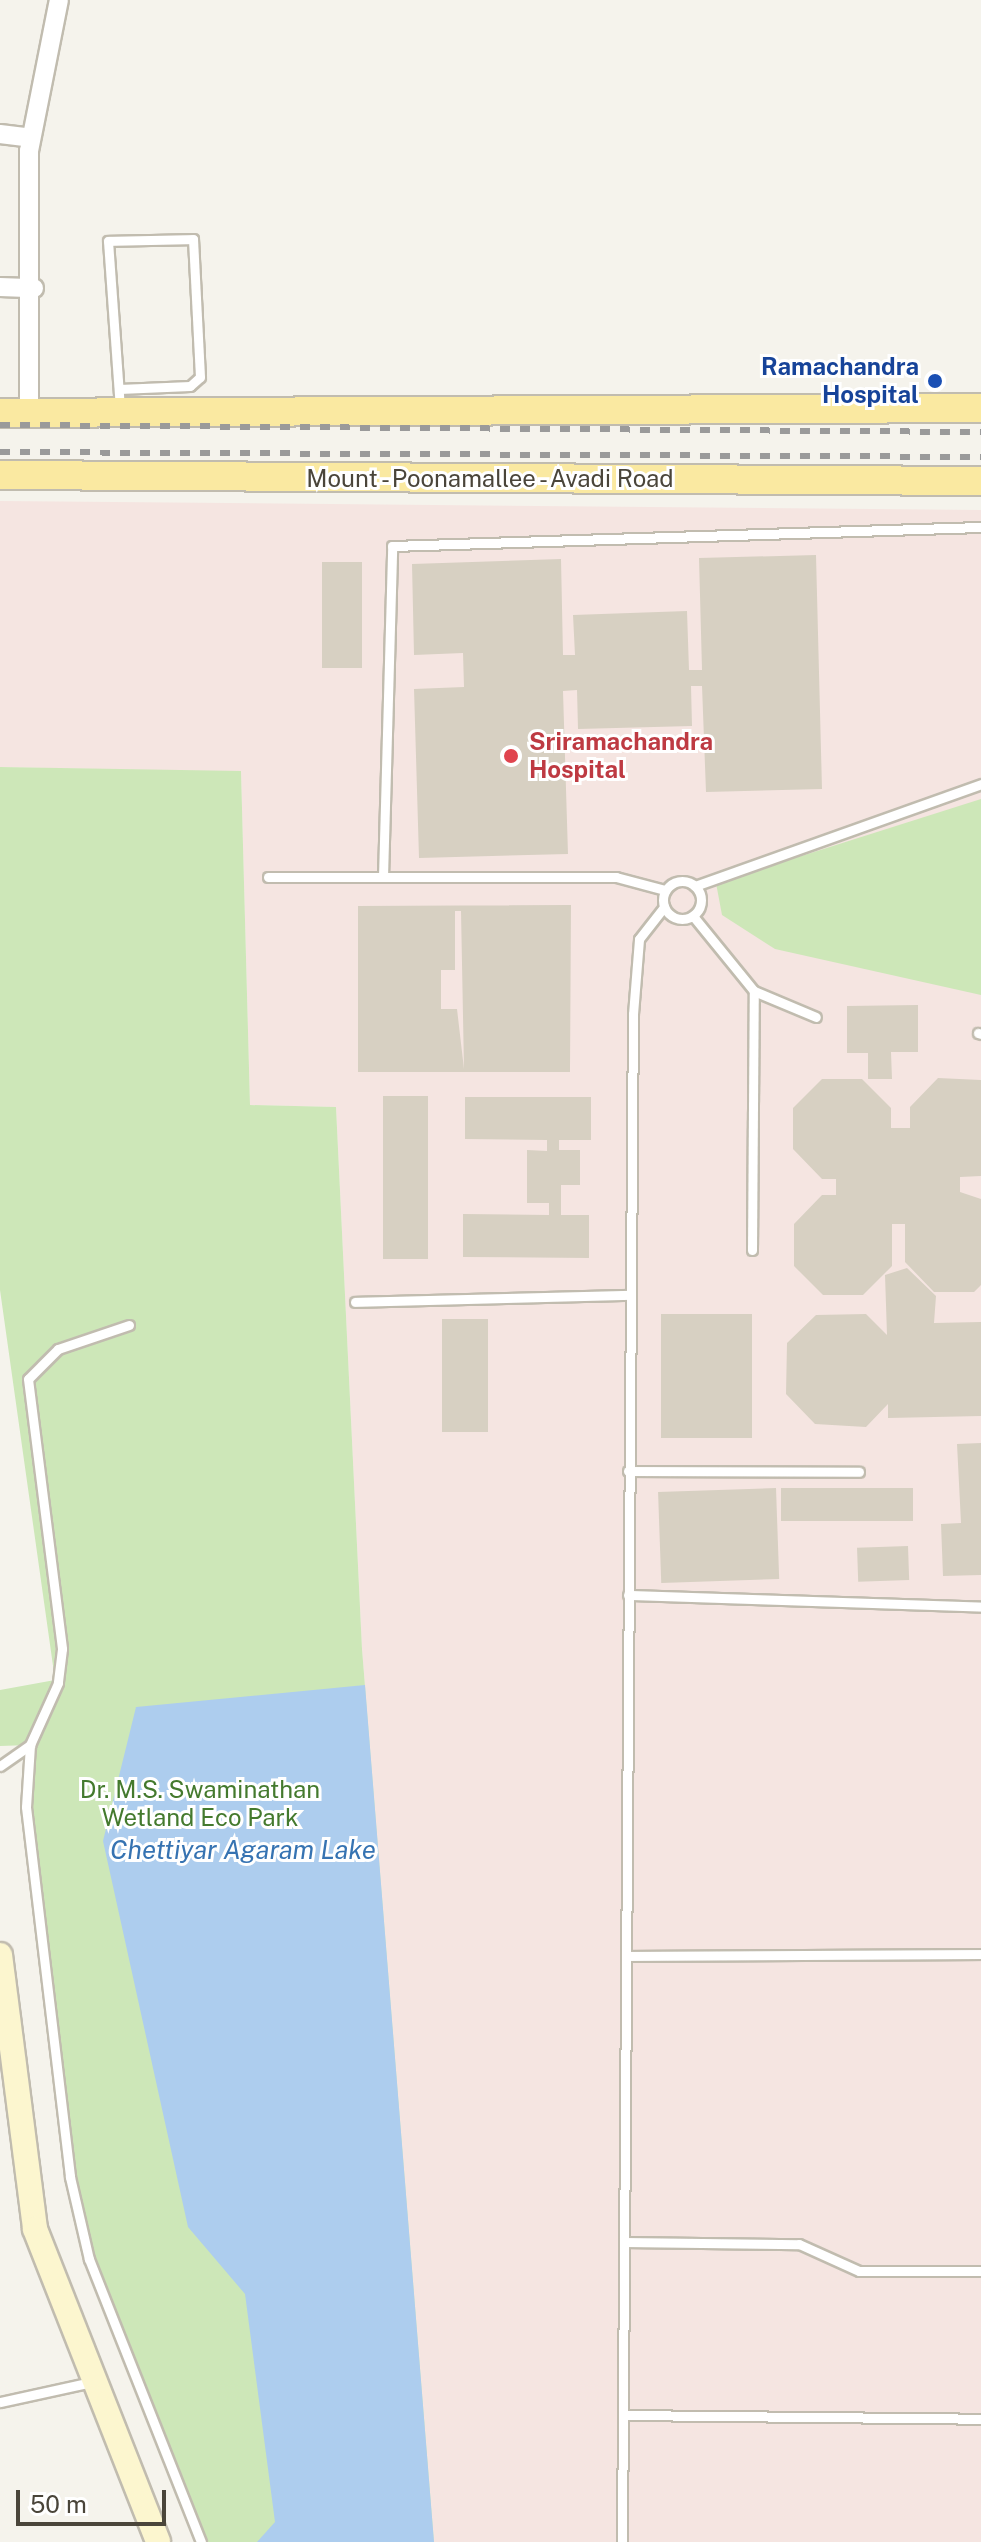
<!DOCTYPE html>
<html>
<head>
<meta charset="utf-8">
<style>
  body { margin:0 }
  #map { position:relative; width:981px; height:2542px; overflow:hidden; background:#f5f3ec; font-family:"Public Sans",sans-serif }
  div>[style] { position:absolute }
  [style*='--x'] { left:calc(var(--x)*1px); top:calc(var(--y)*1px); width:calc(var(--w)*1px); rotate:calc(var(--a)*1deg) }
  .medical>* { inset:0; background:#f5e5e1 }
  .green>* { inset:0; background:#cde7b8 }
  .water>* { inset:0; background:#adcdee }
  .building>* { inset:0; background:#d7d0c2; transform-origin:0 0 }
  .roads { filter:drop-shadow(2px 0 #c1bcaf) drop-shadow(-2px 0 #c1bcaf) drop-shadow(0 2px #c1bcaf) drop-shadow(0 -2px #c1bcaf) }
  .lane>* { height:9px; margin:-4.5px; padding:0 4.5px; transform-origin:4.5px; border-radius:4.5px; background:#fff }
  .lane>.ring { margin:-4.5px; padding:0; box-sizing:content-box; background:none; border:9px solid #fff; border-radius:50% }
  .street>* { height:18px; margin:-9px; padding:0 9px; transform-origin:9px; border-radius:9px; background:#fff }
  .secondary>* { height:24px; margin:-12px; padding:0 12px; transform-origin:12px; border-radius:12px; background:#fcf6cf }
  .primary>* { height:28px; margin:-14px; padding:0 14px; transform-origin:14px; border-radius:14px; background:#fae9a1 }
  .rail>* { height:6px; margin-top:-3px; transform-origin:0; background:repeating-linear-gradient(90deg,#9a9a9a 0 10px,transparent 0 20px) }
  .dots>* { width:22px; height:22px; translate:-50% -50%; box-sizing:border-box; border:4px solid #fff; border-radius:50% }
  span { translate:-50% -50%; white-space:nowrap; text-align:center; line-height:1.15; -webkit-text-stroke:6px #fff; paint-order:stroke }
  .transit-label { font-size:24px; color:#164399; font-weight:700 }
  .right { translate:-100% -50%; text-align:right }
  .street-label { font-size:24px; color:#4a453a }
  .health-label { font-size:24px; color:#be3a42; font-weight:700 }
  .left { translate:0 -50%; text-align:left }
  .park-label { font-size:24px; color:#447a2e }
  .water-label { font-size:26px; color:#3673b2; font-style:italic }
  .scale { position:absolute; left:16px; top:2490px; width:150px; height:36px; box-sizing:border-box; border:4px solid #4a453a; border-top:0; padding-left:10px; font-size:24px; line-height:28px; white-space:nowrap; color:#4a453a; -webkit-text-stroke:6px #fff; paint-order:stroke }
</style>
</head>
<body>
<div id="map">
  <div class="medical">
    <div style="clip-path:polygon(0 501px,981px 510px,981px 2542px,434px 2542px,362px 1649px,336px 1107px,250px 1105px,241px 772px,0 767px)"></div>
  </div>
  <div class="green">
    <div style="clip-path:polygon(0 767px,241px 771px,250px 1105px,336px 1107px,362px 1649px,434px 2542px,201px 2542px,89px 2259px,70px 2177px,26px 1807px,30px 1745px,0 1746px,0 1690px,55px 1680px,0 1290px)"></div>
    <div style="clip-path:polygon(981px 799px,981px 995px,775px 949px,722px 915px,716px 883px)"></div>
  </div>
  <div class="water">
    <div style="clip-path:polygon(365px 1685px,434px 2542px,257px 2542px,275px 2522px,245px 2294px,188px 2227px,103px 1841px,136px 1707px)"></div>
  </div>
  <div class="building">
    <div style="clip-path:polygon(816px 555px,822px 789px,706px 792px,702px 686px,691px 686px,692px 726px,578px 729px,577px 690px,563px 691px,568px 854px,419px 858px,414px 689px,464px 687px,463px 653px,414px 655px,412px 564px,561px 559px,563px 655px,575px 655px,573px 615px,687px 611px,689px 670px,702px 670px,699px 558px)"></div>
    <div style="left:322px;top:562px;width:40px;height:106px"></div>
    <div style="clip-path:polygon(evenodd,571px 905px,570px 1072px,358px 1072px,358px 906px,571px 905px,455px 911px,461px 911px,464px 1069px,457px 1009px,441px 1009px,441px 970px,455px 970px,455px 911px)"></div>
    <div style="clip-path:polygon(918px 1005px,918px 1052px,891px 1052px,892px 1079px,868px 1079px,868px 1053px,847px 1053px,847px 1006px)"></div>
    <div style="clip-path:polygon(938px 1078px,981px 1080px,981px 1176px,960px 1177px,960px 1192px,981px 1199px,981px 1285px,974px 1292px,934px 1292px,905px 1262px,905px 1224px,892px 1224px,892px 1266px,863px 1295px,823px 1295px,794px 1266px,794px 1224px,822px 1195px,836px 1195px,836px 1179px,822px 1179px,793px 1149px,793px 1108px,822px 1079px,862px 1079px,891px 1108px,891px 1128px,910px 1128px,910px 1107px)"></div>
    <div style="left:383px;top:1096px;width:45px;height:163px"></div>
    <div style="clip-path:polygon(465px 1097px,591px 1097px,591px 1140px,559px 1140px,559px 1150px,580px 1150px,580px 1185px,561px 1185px,561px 1215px,589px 1215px,589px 1258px,463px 1257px,463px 1214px,549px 1215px,549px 1203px,527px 1203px,527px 1150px,547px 1151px,547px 1140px,465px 1139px)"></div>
    <div style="clip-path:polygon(907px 1268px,936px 1296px,934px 1323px,981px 1322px,981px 1416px,888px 1418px,888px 1404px,866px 1427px,815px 1424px,786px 1394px,787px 1343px,816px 1315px,866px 1314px,887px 1335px,885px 1275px)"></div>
    <div style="left:661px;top:1314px;width:91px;height:124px"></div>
    <div style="left:442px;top:1319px;width:46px;height:113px"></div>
    <div style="clip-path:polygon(981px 1443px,981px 1575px,943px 1576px,941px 1524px,961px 1523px,957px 1444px)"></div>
    <div style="left:776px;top:1488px;width:91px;height:118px;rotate:88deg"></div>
    <div style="left:781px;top:1488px;width:132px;height:33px"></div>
    <div style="left:908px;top:1546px;width:34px;height:51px;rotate:88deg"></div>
  </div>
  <div class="roads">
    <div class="lane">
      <div style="--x:119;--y:389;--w:71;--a:-2.4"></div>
      <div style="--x:190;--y:386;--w:13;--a:-42"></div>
      <div style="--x:200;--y:377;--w:138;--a:-92.9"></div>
      <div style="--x:193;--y:239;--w:85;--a:178.7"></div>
      <div style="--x:108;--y:241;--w:166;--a:85.9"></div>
      <div style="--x:268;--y:877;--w:348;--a:0"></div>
      <div style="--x:616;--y:877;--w:51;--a:14.9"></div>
      <div style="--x:383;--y:877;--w:331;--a:-88.4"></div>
      <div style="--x:392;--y:546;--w:589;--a:-1.85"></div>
      <div class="ring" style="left:663px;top:881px;width:29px;height:29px"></div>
      <div style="--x:695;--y:886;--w:304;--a:-19.6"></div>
      <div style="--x:693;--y:916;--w:97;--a:50.9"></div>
      <div style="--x:754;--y:991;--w:67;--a:22.8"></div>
      <div style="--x:978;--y:1033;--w:3;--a:18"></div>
      <div style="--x:752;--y:1250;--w:259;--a:-89.6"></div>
      <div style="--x:355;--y:1302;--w:273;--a:-1.5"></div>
      <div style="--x:129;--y:1325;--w:75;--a:161.3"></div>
      <div style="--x:58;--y:1349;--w:42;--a:135"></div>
      <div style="--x:28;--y:1379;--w:272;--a:82.8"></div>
      <div style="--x:62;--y:1649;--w:34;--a:97"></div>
      <div style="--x:58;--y:1683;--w:68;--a:114.3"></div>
      <div style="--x:30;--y:1745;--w:62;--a:93.7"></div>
      <div style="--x:26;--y:1807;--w:373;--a:83.2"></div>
      <div style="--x:70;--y:2177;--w:84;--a:77"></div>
      <div style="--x:89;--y:2259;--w:304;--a:68.4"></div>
      <div style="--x:628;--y:1471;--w:231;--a:0.2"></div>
      <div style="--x:628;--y:1595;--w:353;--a:1.9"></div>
      <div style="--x:0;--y:1766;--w:37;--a:-35"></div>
      <div style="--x:626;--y:1956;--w:355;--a:-0.3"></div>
      <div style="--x:624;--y:2242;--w:175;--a:0.7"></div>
      <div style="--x:799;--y:2244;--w:66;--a:24.2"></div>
      <div style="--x:859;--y:2271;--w:122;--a:0"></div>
      <div style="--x:0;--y:2402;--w:94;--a:-12.3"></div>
      <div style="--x:623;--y:2415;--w:358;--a:0.6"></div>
      <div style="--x:622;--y:2542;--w:1528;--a:-89.59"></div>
      <div style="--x:633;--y:1014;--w:75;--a:-85.4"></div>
      <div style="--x:639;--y:939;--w:41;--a:-52"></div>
    </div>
    <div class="street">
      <div style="--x:0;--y:134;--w:31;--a:7"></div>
      <div style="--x:0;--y:287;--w:34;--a:2"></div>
      <div style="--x:29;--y:413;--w:262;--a:-90"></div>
      <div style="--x:29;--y:151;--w:154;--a:-78.8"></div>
    </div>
    <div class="secondary">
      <div style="--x:0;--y:1955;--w:276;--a:82.7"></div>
      <div style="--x:35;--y:2229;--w:336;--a:68.5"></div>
    </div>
    <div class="primary">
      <div style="--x:0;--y:413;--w:981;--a:-0.29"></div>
      <div style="--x:0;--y:475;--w:981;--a:0.35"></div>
    </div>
  </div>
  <div class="rail">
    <div style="--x:0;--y:425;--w:981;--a:0.41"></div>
    <div style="--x:0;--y:452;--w:981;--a:0.29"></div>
  </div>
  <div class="dots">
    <div style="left:935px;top:381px;background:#1a4fb4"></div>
    <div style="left:511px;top:756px;background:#e0444e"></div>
  </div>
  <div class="transit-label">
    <span class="right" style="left:919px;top:381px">Ramachandra<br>Hospital</span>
  </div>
  <div class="street-label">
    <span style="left:490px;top:479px">Mount - Poonamallee - Avadi Road</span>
  </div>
  <div class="health-label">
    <span class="left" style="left:529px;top:756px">Sriramachandra<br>Hospital</span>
  </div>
  <div class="park-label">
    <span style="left:200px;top:1804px">Dr. M.S. Swaminathan<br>Wetland Eco Park</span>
  </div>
  <div class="water-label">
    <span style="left:243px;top:1850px">Chettiyar Agaram Lake</span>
  </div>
  <div class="scale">50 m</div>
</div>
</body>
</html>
